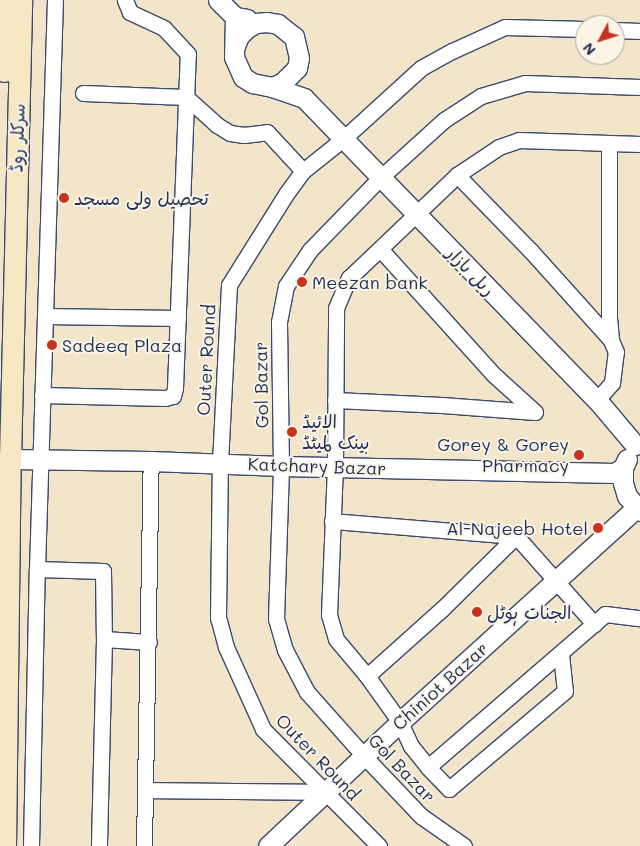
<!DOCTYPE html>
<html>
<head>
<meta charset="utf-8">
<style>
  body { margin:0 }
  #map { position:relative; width:640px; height:846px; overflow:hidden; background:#f3e5ca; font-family:Mali,"Playpen Sans Arabic",sans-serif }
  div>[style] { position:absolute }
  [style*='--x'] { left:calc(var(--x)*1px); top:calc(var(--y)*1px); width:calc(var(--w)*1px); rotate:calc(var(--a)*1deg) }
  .roads { filter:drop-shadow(1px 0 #3b4a6e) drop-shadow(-1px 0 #3b4a6e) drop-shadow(0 1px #3b4a6e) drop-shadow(0 -1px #3b4a6e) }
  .minor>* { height:15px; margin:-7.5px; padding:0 7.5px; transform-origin:7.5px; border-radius:7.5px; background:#fff }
  .tertiary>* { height:19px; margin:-9.5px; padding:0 9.5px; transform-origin:9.5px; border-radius:9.5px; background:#fff }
  .secondary>* { height:21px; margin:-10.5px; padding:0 10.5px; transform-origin:10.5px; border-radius:10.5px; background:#f7e8c3 }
  .dots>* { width:14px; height:14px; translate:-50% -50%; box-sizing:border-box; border:2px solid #fcf5e5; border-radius:50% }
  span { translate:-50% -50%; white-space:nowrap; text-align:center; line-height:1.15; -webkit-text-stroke:4px #fcf5e5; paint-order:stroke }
  .street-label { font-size:18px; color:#1b2f5e }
  .poi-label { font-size:18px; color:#1b2f5e }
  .left { translate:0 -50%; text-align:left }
  .right { translate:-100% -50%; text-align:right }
  .north { position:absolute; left:575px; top:15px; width:50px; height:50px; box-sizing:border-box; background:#fcf5e5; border:1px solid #a2a6af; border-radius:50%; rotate:230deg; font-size:14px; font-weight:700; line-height:20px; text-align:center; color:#1b2f5e }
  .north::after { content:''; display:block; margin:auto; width:18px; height:22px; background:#c8321e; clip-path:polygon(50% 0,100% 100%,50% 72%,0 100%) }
</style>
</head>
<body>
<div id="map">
  <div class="roads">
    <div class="minor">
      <div style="--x:615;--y:30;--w:25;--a:2"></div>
      <div style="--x:83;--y:93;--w:103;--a:2.2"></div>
      <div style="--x:186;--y:97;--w:42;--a:42.1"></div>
      <div style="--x:217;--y:125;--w:15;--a:32"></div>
      <div style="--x:230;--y:133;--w:14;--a:8"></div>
      <div style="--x:244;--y:135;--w:23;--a:-7"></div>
      <div style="--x:267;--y:132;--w:53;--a:47.3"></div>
      <div style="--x:457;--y:175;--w:105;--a:45.8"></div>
      <div style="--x:530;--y:250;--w:121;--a:48"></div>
      <div style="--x:45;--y:316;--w:133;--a:0.9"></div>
      <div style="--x:42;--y:395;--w:123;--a:1.4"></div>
      <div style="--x:165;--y:398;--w:8;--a:-14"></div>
      <div style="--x:173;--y:396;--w:8;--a:-76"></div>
      <div style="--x:175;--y:388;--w:334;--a:-87.8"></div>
      <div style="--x:188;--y:54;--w:35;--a:-133"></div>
      <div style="--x:164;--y:28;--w:38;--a:-155"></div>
      <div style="--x:130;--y:12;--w:13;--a:-113"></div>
      <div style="--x:335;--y:400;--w:107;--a:2.7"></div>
      <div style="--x:442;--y:405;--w:93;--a:4.3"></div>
      <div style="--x:535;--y:412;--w:55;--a:-137.9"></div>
      <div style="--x:494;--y:375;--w:170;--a:-132.1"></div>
      <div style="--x:597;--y:400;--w:23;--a:-49"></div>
      <div style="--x:612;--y:383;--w:31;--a:-83"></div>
      <div style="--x:616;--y:352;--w:13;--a:-113"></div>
      <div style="--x:611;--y:340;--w:21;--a:-95"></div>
      <div style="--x:609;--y:319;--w:176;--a:-90"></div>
      <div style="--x:332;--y:521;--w:185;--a:4.7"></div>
      <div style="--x:516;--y:536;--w:118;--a:48.4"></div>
      <div style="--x:37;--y:569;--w:66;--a:1.7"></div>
      <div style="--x:103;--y:571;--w:68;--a:89.2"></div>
      <div style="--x:104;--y:639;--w:207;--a:91.4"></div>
      <div style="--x:104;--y:639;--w:45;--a:3.8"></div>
      <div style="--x:561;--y:654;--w:37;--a:84"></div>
      <div style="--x:565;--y:691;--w:152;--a:139.8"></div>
      <div style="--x:449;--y:789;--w:30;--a:-134"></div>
      <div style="--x:428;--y:767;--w:27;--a:-129"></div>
      <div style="--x:411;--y:746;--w:26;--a:-115"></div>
      <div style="--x:400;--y:722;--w:57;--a:-125.7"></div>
      <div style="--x:367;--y:676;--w:48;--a:-130"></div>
      <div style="--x:336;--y:639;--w:25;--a:-106"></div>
      <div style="--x:329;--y:615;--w:148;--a:-87.7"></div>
      <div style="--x:335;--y:467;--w:159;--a:-89.6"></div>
      <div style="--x:336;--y:308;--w:33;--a:-67"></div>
      <div style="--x:349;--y:278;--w:149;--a:-43.6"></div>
      <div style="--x:457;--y:175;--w:50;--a:-33.7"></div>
      <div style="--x:499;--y:147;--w:21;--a:-19"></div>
      <div style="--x:519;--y:140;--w:121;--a:1.9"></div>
      <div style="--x:367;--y:676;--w:101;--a:-41.8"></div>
      <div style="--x:442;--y:609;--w:104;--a:-44.6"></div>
      <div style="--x:428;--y:767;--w:234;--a:-40.8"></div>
      <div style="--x:605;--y:614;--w:35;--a:7"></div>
      <div style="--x:146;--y:790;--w:179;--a:0.6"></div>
      <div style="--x:31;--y:846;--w:277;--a:-88.8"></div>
      <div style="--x:37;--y:569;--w:569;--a:-88.19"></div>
      <div style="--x:144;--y:846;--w:385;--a:-89"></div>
      <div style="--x:379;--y:846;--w:165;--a:-134.8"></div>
      <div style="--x:263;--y:729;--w:90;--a:-114.3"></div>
      <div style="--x:226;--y:647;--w:30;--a:-105"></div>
      <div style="--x:218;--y:618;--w:155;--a:-89.3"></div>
      <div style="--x:220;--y:463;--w:178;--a:-87.1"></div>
      <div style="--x:229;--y:285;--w:107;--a:-57.9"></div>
      <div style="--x:286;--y:194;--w:29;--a:-54"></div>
      <div style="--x:303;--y:171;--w:51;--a:-38.7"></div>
      <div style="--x:343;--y:139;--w:105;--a:-42.3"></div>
      <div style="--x:421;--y:68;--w:35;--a:-29"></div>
      <div style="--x:452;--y:51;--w:58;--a:-24.4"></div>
      <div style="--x:505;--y:27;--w:80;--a:1.4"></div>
      <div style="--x:464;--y:846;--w:52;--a:-145.1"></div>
      <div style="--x:421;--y:816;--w:83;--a:-133.5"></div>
      <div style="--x:364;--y:756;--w:86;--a:-131.7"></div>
      <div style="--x:307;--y:692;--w:47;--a:-117.6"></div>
      <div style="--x:285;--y:650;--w:32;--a:-106"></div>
      <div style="--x:276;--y:619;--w:153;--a:-88.1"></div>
      <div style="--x:281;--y:466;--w:144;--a:-90.8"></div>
      <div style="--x:279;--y:322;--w:37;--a:-79"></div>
      <div style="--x:286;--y:286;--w:43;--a:-56.3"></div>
      <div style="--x:310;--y:250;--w:100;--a:-45.8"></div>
      <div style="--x:380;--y:178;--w:86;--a:-42.2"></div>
      <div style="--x:444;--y:120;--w:44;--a:-33"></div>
      <div style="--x:481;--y:96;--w:46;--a:-16.5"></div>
      <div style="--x:525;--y:83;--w:115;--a:2"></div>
    </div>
    <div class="tertiary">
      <div style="--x:218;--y:0;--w:24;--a:45"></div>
      <div style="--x:235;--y:17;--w:12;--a:9"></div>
      <div style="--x:235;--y:17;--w:40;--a:91.4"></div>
      <div style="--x:234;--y:57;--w:22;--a:66"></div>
      <div style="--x:243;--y:77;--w:11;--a:34"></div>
      <div style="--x:252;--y:83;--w:20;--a:11"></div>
      <div style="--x:272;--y:87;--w:11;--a:-22"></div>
      <div style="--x:282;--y:83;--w:21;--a:-45"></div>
      <div style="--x:297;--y:68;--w:10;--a:-79"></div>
      <div style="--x:299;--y:58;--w:22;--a:-103"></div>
      <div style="--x:294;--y:37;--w:21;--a:-141"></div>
      <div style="--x:278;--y:24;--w:11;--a:-170"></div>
      <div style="--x:267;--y:22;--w:11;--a:175"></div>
      <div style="--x:256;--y:23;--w:10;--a:151"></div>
      <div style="--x:247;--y:28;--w:11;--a:135"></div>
      <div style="--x:239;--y:36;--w:11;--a:112"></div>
      <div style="--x:272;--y:87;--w:34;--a:19"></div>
      <div style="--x:304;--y:98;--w:421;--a:45.9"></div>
      <div style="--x:597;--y:400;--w:59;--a:49.8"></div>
      <div style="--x:627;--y:459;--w:10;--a:114"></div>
      <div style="--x:623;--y:468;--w:15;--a:90"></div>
      <div style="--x:623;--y:483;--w:14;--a:73"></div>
      <div style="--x:627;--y:496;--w:20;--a:49"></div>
      <div style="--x:0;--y:463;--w:11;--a:-22"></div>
      <div style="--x:10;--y:459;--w:141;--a:0.8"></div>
      <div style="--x:151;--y:461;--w:130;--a:2.2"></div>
      <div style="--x:281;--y:466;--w:333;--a:1.2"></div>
      <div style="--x:614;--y:473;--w:10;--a:-29"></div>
      <div style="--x:268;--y:846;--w:181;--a:-43.2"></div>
      <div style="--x:400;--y:722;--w:319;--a:-42.2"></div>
    </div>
    <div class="secondary">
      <div style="--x:4;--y:71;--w:71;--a:-89.2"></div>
      <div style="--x:5;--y:846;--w:387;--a:-89.3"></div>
      <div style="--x:10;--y:459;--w:459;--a:-88.6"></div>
    </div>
  </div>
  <div class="dots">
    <div style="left:64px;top:198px;background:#c8321e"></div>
    <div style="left:302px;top:282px;background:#c8321e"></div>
    <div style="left:52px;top:345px;background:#c8321e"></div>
    <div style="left:292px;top:432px;background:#c8321e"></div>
    <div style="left:579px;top:455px;background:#c8321e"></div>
    <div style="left:598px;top:528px;background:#c8321e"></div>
    <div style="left:477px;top:612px;background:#c8321e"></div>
  </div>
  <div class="street-label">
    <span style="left:17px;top:138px;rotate:-88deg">سرکلر روڈ</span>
    <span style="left:471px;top:271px;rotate:46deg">ریل بازار</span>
    <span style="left:206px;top:360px;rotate:-87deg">Outer Round</span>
    <span style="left:261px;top:385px;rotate:-91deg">Gol Bazar</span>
    <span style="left:317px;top:466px;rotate:2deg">Katchary Bazar</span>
    <span style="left:440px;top:686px;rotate:-42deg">Chiniot Bazar</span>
    <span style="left:318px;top:757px;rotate:46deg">Outer Round</span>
    <span style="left:402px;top:768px;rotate:46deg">Gol Bazar</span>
  </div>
  <div class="poi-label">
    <span class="left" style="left:74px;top:198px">تحصیل ولی مسجد</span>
    <span class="left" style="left:312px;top:282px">Meezan bank</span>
    <span class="left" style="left:62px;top:345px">Sadeeq Plaza</span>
    <span class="left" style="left:302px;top:432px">الائیڈ<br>بینک لمیٹڈ</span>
    <span class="right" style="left:569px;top:455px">Gorey &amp; Gorey<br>Pharmacy</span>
    <span class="right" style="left:588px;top:528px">Al-Najeeb Hotel</span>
    <span class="left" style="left:487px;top:612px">الجنات ہوٹل</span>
  </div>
  <div class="north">N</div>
</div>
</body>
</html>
